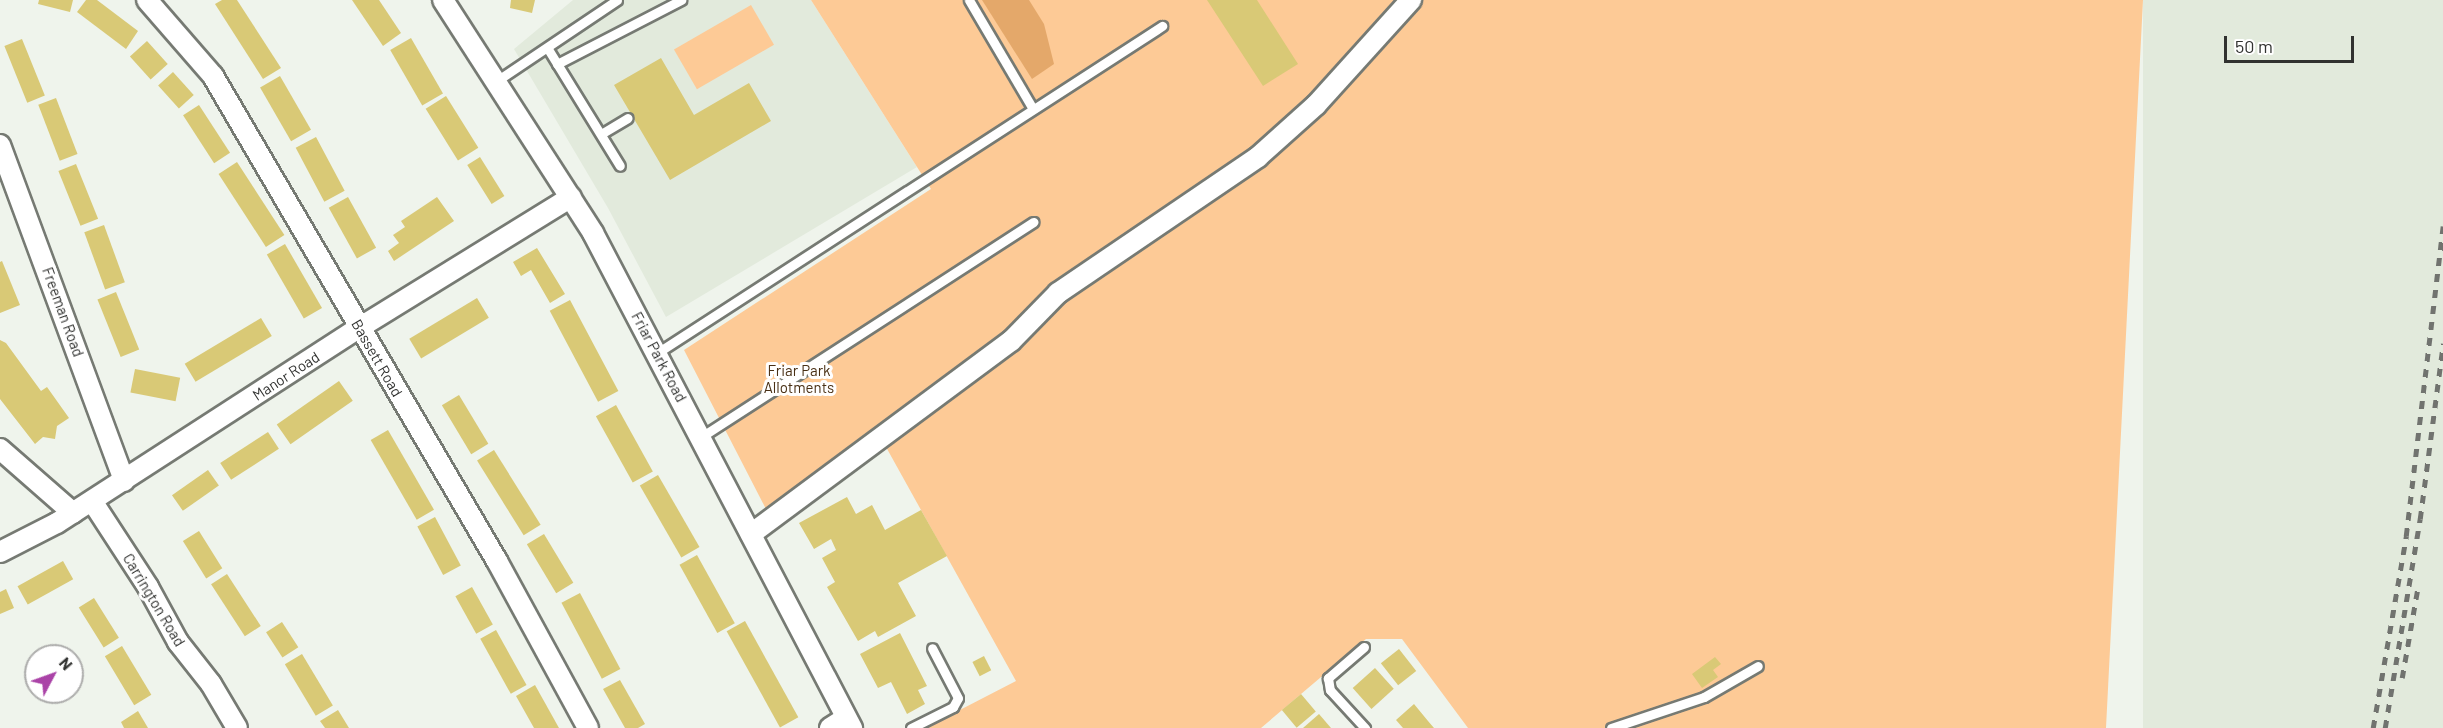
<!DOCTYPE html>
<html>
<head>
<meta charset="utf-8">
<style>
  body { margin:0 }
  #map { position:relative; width:2443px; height:728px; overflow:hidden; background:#eff4ec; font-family:Barlow,sans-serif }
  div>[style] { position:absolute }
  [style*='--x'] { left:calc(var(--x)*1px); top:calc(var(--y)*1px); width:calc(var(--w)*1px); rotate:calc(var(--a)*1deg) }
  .built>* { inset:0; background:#e2eadc; transform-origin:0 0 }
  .green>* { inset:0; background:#fdca96; transform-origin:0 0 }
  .forest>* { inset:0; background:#e4a86a }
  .building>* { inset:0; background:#d9c976; transform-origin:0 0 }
  .roads { filter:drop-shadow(2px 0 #767a73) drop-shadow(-2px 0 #767a73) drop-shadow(0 2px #767a73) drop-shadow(0 -2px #767a73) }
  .service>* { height:9px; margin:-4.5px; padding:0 4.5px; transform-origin:4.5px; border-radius:4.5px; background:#fff }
  .minor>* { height:20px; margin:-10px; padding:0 10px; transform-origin:10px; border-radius:10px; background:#fff }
  .rail>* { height:4.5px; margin-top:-2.25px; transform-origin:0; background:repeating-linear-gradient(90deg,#71736f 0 8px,transparent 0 16px) }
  span { translate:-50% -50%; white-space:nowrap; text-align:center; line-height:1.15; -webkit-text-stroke:6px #fff; paint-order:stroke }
  .street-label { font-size:15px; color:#313230 }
  .park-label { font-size:15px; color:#493015 }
  .north { position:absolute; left:24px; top:644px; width:60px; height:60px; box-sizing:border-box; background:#fff; border:2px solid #adadac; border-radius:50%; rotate:49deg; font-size:16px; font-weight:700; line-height:24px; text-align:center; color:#313230 }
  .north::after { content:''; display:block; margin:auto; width:21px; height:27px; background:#aa43a7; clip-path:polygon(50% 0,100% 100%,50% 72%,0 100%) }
  .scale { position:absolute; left:2224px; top:36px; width:130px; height:27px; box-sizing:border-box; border:3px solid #313230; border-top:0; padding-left:8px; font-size:18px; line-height:21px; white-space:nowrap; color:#313230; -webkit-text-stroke:4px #fff; paint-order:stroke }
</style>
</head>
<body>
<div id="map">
  <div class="built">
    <div style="clip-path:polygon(573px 0,811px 0,917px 167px,666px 317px,608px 208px,514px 49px)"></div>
    <div style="left:2143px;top:0;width:300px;height:729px"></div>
  </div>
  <div class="green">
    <div style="clip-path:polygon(811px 0,1406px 0,1311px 104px,1253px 155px,1018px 320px,767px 511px,684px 350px,931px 189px)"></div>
    <div style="clip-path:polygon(1418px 0,2143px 0,2106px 728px,1468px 728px,1402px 639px,1366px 639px,1261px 728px,925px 728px,1016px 681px,886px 447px,1030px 332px,1062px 298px,1260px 160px)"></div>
    <div style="left:751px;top:5px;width:46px;height:89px;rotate:60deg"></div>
  </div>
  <div class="forest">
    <div style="clip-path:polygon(982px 0,1029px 0,1044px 24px,1054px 64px,1032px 79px)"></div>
  </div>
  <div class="building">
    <div style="clip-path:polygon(39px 0,73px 0,70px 12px,38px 4px)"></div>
    <div style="clip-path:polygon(86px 0,97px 0,138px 31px,126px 49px,77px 12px)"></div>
    <div style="clip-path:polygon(222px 0,237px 0,281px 68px,263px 79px,215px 4px)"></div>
    <div style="clip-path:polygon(352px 0,379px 0,401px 33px,383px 46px)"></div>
    <div style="clip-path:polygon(511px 0,535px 0,532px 13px,510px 8px)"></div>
    <div style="clip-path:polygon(1207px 0,1257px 0,1298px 64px,1263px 86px)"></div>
    <div style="left:411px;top:38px;width:64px;height:24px;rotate:60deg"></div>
    <div style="left:22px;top:39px;width:61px;height:19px;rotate:68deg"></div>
    <div style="left:147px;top:41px;width:31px;height:23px;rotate:48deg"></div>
    <div style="clip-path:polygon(661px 58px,694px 115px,749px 83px,771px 121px,670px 180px,614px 85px)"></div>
    <div style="left:173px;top:72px;width:31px;height:20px;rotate:48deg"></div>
    <div style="left:280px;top:76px;width:62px;height:23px;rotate:60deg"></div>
    <div style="left:446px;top:96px;width:61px;height:24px;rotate:58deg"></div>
    <div style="left:56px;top:98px;width:60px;height:19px;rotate:69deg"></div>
    <div style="left:199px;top:105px;width:57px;height:19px;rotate:57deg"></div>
    <div style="left:316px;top:137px;width:61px;height:23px;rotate:62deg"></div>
    <div style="left:480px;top:157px;width:46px;height:15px;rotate:58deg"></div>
    <div style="left:237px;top:162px;width:87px;height:22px;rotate:57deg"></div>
    <div style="left:76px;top:164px;width:59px;height:19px;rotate:68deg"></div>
    <div style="left:348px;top:197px;width:58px;height:22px;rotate:61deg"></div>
    <div style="clip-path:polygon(437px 197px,454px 221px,394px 261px,388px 251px,399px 243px,393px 235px,405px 227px,401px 221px)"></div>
    <div style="left:104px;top:225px;width:61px;height:21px;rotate:70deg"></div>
    <div style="left:285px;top:244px;width:74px;height:21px;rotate:60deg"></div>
    <div style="clip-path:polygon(537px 248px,565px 294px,550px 303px,531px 270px,521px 276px,513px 262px)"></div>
    <div style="clip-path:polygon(2px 261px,20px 305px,0 313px,0 262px)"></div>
    <div style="left:116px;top:292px;width:62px;height:20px;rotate:68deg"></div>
    <div style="left:477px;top:298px;width:23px;height:79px;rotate:59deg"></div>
    <div style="left:570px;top:300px;width:103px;height:23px;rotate:62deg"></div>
    <div style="left:261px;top:318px;width:21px;height:89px;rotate:59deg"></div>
    <div style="clip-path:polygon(0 340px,6px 343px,41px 391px,47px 387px,69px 418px,57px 426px,55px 439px,43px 437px,35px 444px,0 399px)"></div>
    <div style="left:135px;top:369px;width:46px;height:24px;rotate:11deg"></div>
    <div style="left:339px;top:381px;width:24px;height:76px;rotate:55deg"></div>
    <div style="left:459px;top:395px;width:57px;height:20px;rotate:59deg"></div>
    <div style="left:616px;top:405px;width:76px;height:23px;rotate:61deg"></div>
    <div style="left:388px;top:430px;width:92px;height:20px;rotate:60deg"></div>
    <div style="left:268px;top:432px;width:20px;height:57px;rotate:57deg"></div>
    <div style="left:494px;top:450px;width:88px;height:20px;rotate:58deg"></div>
    <div style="left:208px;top:470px;width:19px;height:44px;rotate:55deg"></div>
    <div style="left:658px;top:475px;width:83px;height:21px;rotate:60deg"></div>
    <div style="clip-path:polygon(847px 497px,856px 514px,872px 505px,885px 530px,921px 510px,947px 556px,898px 583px,916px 616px,878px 637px,875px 631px,858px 641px,827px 587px,835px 582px,822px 558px,836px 550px,831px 539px,814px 549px,799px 523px)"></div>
    <div style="left:435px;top:517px;width:55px;height:20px;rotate:62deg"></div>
    <div style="left:199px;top:531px;width:44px;height:19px;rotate:58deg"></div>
    <div style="left:544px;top:534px;width:57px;height:20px;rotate:59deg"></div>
    <div style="left:697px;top:555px;width:78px;height:20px;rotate:61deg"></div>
    <div style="left:63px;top:561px;width:21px;height:52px;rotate:61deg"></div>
    <div style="left:227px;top:574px;width:62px;height:19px;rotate:57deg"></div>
    <div style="left:472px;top:587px;width:43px;height:19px;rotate:61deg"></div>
    <div style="clip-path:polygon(6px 589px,14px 608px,0 614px,0 592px)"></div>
    <div style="left:580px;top:593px;width:86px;height:21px;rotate:62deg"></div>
    <div style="left:94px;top:598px;width:47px;height:18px;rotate:58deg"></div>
    <div style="left:745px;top:621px;width:110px;height:21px;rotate:61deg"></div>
    <div style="left:282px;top:622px;width:30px;height:19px;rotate:57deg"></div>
    <div style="left:496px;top:630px;width:63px;height:18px;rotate:61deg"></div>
    <div style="clip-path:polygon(900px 633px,927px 686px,918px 690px,925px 704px,907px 714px,891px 682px,878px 688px,860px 654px)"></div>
    <div style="left:122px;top:646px;width:57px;height:20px;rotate:59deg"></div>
    <div style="left:1399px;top:649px;width:28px;height:23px;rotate:52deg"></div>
    <div style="left:302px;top:654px;width:60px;height:20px;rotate:59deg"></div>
    <div style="left:984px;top:656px;width:16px;height:13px;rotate:63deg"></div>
    <div style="clip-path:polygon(1715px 657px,1721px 664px,1713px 670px,1718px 677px,1702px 688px,1692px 674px)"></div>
    <div style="left:1375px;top:668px;width:28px;height:30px;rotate:48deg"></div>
    <div style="clip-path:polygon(620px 680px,645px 724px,638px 728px,625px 728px,603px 689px)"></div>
    <div style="clip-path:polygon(535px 685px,559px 728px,534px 728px,516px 696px)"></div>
    <div style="left:1301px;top:694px;width:23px;height:25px;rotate:50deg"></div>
    <div style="clip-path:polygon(1414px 704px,1428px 721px,1434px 728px,1403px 728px,1396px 720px)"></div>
    <div style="clip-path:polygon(338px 710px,349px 728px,325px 728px,320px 721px)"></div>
    <div style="clip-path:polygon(138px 711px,148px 728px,124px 728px,121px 722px)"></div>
    <div style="clip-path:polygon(1319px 714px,1331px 728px,1303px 728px)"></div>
  </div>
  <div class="roads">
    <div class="service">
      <div style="--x:969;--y:0;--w:126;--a:59.6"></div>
      <div style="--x:548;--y:49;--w:137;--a:58.4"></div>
      <div style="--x:557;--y:64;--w:140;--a:-27.3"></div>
      <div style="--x:495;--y:82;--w:147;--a:-33.9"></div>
      <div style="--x:601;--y:134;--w:31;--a:-31"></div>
      <div style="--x:657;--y:353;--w:602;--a:-32.92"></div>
      <div style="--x:701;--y:437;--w:396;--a:-32.9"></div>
      <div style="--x:1364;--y:647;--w:48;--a:139.3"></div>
      <div style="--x:1328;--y:678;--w:12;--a:81"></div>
      <div style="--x:1330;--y:690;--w:52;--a:47.4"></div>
      <div style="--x:911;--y:728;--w:47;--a:-26.6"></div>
      <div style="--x:953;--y:707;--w:10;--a:-61"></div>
      <div style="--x:958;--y:698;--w:56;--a:-117.5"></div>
      <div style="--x:1611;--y:728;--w:98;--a:-18.4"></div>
      <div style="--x:1704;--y:697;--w:62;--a:-29.9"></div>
    </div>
    <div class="minor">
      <div style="--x:147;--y:0;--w:101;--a:49"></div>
      <div style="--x:213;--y:76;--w:562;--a:59.65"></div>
      <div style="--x:497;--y:561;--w:190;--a:61.4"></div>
      <div style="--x:443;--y:0;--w:277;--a:57.2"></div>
      <div style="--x:593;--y:233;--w:559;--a:62.38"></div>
      <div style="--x:0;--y:145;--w:358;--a:69.7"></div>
      <div style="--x:0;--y:449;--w:97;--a:41.2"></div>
      <div style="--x:92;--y:501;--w:103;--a:56.9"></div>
      <div style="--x:148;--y:587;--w:63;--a:61.4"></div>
      <div style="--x:178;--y:642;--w:53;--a:51.8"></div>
      <div style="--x:211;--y:684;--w:51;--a:59.4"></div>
      <div style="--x:751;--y:534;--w:324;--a:-36.6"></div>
      <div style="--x:1011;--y:341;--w:67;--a:-45.6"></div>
      <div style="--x:1058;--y:293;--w:242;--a:-34.2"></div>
      <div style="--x:1258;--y:157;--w:78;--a:-41.9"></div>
      <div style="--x:1316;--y:105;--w:142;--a:-47.9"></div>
      <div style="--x:0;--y:552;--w:64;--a:-27"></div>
      <div style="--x:57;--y:523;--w:359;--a:-32.9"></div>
      <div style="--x:359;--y:328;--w:249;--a:-31.7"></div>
      <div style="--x:830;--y:728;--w:19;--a:-32"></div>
    </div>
  </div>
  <div class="rail">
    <div style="--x:2402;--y:678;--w:93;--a:-80.1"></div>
    <div style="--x:2373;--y:728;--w:195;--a:-80.2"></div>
    <div style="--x:2406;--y:536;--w:312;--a:-83.2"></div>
    <div style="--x:2385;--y:728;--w:212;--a:-80.5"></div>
    <div style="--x:2420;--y:519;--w:177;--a:-82.5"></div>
  </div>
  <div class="street-label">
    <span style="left:63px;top:312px;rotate:70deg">Freeman Road</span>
    <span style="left:659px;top:357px;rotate:62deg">Friar Park Road</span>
    <span style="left:377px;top:358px;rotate:60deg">Bassett Road</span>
    <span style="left:286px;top:376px;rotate:-33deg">Manor Road</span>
    <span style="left:154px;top:600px;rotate:59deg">Carrington Road</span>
  </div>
  <div class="park-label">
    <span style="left:799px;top:379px">Friar Park<br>Allotments</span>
  </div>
  <div class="north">N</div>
  <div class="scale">50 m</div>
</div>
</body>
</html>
